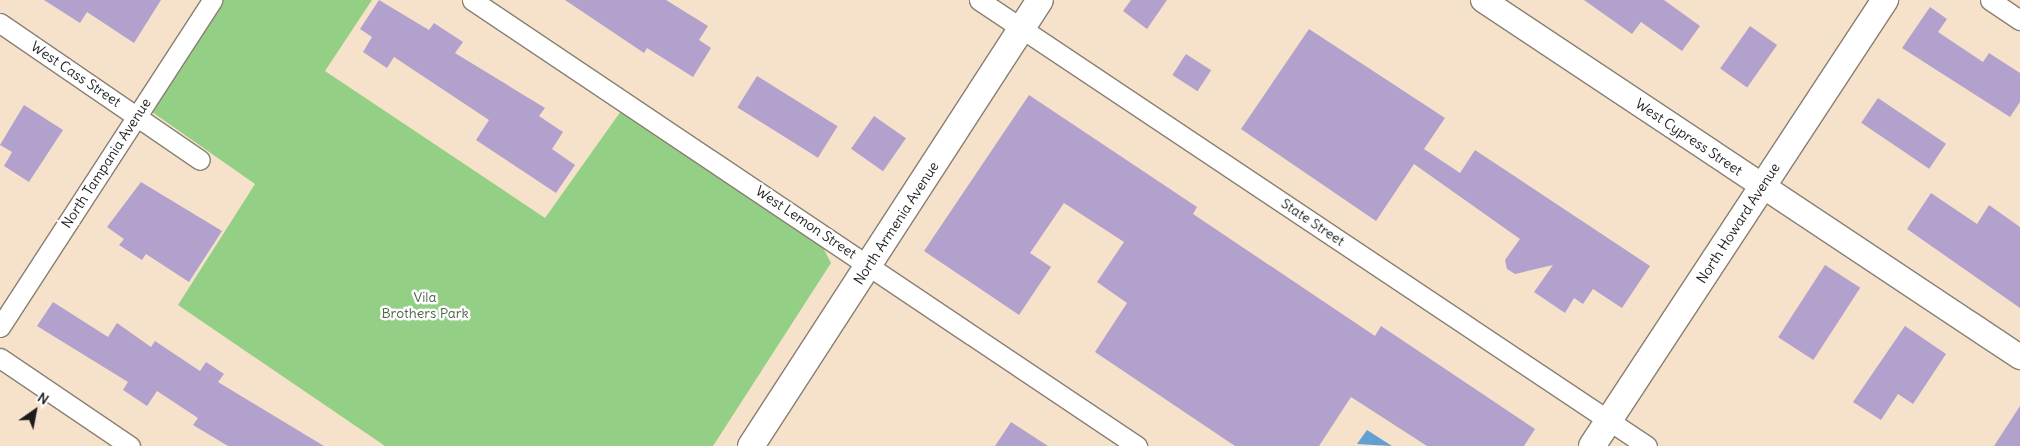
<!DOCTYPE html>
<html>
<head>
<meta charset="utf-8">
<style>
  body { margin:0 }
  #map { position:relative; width:2020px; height:446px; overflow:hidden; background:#f6e2ca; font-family:Delius,sans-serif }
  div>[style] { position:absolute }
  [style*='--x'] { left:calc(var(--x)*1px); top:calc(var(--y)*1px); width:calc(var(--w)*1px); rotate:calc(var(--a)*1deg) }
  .green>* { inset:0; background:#93cf84 }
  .water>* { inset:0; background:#629fd3 }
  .building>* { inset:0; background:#b2a0cd; transform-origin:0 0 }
  .roads { filter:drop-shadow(1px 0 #897f73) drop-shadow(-1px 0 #897f73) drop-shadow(0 1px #897f73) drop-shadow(0 -1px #897f73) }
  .minor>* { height:19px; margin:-9.5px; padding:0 9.5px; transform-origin:9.5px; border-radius:9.5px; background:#fff }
  .tertiary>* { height:24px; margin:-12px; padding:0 12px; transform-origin:12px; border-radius:12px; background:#fff }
  .secondary>* { height:26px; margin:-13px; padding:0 13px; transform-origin:13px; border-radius:13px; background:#fff }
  span { translate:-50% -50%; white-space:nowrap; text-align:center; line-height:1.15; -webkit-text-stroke:5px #fff; paint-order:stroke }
  .street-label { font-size:14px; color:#1c1c1c }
  .park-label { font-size:14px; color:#4c6446 }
  .north { position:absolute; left:10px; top:386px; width:50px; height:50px; -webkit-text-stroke:4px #fff; paint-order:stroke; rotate:33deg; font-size:14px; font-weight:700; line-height:20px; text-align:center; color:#1c1c1c }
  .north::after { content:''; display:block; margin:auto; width:18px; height:22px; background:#1c1c1c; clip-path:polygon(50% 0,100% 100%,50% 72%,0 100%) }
</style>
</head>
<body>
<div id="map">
  <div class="green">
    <div style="clip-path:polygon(221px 0,372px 0,325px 71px,545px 218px,621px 111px,821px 244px,831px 263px,713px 446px,385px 446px,178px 305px,255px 184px,152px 112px)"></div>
  </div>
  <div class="water">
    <div style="clip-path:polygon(1367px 430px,1392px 446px,1357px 444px)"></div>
  </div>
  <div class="building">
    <div style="clip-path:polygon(44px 0,161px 0,134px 43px,87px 12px,80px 23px)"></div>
    <div style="clip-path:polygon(379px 0,429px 30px,434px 23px,463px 42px,455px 53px,545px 108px,539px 116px,563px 132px,552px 149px,575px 165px,556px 193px,476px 140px,489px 120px,394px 57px,387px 68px,363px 52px,372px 37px,360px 29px)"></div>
    <div style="clip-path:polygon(565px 0,666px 0,708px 26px,699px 40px,711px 48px,693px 77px,647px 48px,644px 53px)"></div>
    <div style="clip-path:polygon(1131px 0,1167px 0,1147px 29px,1123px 11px)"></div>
    <div style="clip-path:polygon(1584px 0,1664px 0,1700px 26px,1682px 51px,1641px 22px,1632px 34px)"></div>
    <div style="clip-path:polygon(1930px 7px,1947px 19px,1938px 32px,1983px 62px,1989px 53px,2020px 73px,2020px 102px,2010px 117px,1902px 48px)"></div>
    <div style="left:1750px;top:26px;width:33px;height:52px;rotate:35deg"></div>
    <div style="clip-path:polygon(1309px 29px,1445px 118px,1424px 149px,1460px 173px,1475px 150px,1650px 266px,1622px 308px,1593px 289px,1583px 304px,1574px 298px,1565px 313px,1534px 292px,1553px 265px,1515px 274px,1507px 269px,1505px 260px,1520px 239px,1414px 164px,1376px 221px,1241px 129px)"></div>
    <div style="left:1186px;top:54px;width:30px;height:25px;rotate:33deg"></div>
    <div style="left:757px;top:76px;width:95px;height:37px;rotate:32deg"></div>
    <div style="clip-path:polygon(1029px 95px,1197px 207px,1193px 214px,1375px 336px,1381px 326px,1535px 429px,1524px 446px,1427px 446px,1351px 397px,1319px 446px,1235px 446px,1095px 352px,1127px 303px,1097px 282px,1124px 242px,1064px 203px,1030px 253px,1051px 267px,1019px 315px,924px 251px)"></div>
    <div style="left:1878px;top:98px;width:82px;height:30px;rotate:34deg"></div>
    <div style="clip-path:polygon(24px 105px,63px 130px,29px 182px,4px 166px,12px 152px,0 145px)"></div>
    <div style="left:874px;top:116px;width:39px;height:40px;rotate:35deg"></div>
    <div style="clip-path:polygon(141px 182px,222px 231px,189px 282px,146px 254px,142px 260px,119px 245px,124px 239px,107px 227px)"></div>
    <div style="clip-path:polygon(1931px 193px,1977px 224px,1989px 205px,2020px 227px,2020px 308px,1907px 229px)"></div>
    <div style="left:1825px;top:265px;width:42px;height:86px;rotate:33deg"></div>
    <div style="clip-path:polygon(53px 302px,108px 337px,117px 323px,151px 347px,155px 341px,200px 371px,206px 362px,224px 374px,218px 382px,324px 446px,228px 446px,193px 425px,198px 418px,157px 391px,147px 406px,123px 390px,128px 382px,37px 326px)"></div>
    <div style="clip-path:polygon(1905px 326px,1946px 354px,1913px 404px,1898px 394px,1881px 420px,1853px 402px)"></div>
    <div style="clip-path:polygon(2020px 406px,2020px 446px,1994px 446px)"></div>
    <div style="clip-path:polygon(1011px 422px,1048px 446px,995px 446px)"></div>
  </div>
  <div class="roads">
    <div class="minor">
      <div style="--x:472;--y:0;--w:801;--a:33.85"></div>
      <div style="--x:979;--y:0;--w:803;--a:33.73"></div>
      <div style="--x:1990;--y:0;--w:36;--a:34"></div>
      <div style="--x:0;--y:23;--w:242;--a:34.4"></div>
      <div style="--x:0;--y:327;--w:390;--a:-57"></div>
      <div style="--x:0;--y:358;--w:157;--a:34.1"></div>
    </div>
    <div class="tertiary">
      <div style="--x:1483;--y:0;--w:645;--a:33.62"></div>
    </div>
    <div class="secondary">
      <div style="--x:751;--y:446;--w:531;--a:-57.06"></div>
      <div style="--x:1592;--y:446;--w:534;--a:-56.7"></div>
    </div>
  </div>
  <div class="street-label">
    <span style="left:76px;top:74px;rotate:34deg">West Cass Street</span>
    <span style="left:1689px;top:137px;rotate:34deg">West Cypress Street</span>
    <span style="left:106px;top:163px;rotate:-57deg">North Tampania Avenue</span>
    <span style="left:806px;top:222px;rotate:34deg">West Lemon Street</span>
    <span style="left:1313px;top:222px;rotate:34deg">State Street</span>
    <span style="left:896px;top:223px;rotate:-57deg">North Armenia Avenue</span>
    <span style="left:1738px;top:223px;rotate:-57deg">North Howard Avenue</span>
  </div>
  <div class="park-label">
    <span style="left:425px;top:305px">Vila<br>Brothers Park</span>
  </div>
  <div class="north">N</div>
</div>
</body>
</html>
